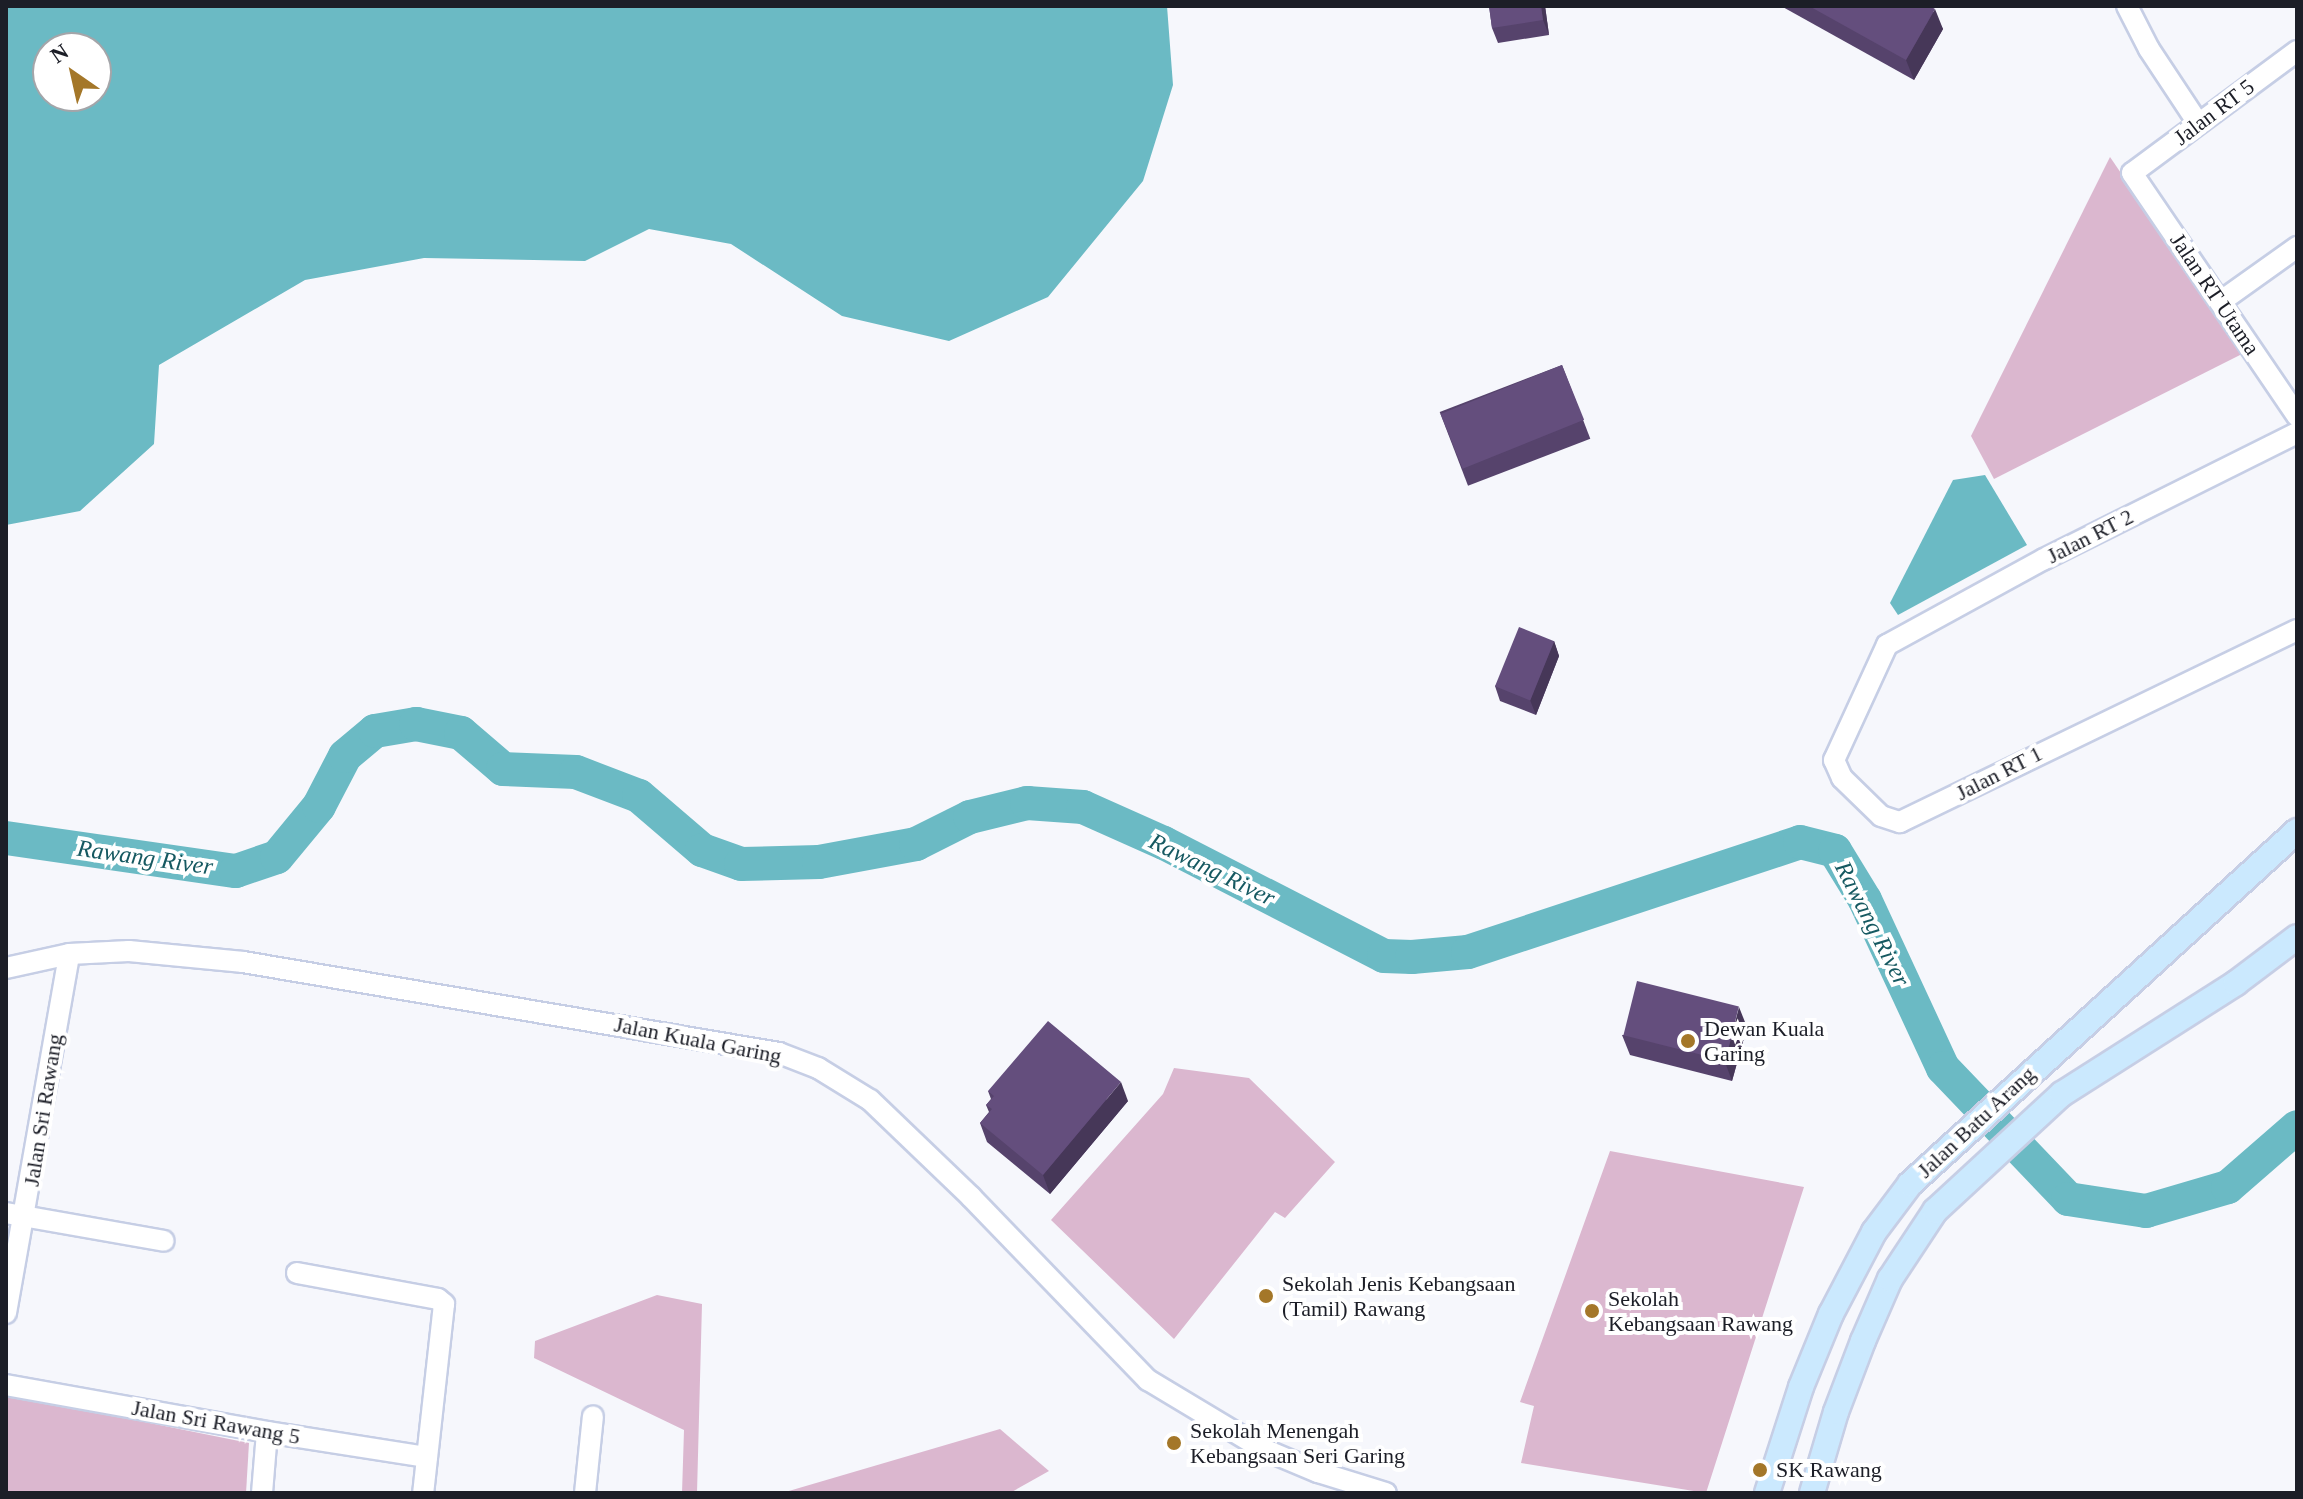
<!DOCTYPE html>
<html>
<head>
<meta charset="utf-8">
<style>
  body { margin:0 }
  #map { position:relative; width:2303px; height:1499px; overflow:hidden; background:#f6f7fc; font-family:"Times New Roman",serif }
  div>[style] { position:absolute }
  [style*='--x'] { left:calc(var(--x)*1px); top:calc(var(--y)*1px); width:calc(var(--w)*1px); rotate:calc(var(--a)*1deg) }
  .green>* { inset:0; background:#dbb7cf }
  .water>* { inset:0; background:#6bbac4 }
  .river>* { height:34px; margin:-17px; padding:0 17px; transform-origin:17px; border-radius:17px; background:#6bbac4 }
  .roads { filter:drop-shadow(2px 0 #c6cee5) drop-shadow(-2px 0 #c6cee5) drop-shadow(0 2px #c6cee5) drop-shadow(0 -2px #c6cee5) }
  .minor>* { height:20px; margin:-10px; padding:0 10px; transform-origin:10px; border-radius:10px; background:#fff }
  .major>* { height:24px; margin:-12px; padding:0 12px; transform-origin:12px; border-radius:12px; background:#cbe9fe }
  .wall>* { inset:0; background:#56436c; transform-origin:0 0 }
  .shaded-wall>* { inset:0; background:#463758 }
  .building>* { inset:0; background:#644e7d; transform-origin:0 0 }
  .dots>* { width:22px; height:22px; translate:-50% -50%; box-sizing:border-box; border:4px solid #fff; border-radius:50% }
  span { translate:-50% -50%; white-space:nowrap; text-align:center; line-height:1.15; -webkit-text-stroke:8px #fff; paint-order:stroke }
  .street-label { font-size:22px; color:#1c1e27 }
  .poi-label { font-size:22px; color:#1c1e27 }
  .left { translate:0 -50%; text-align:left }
  .water-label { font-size:24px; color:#165961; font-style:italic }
  .frame { position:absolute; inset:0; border:8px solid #1c1e27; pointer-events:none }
  .north { position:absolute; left:32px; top:32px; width:80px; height:80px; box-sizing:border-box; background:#fff; border:2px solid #a4a5a9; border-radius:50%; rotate:326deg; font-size:22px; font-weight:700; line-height:32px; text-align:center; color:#1c1e27 }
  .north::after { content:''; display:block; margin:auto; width:28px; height:36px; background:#a47729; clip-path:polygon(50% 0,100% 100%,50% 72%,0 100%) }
</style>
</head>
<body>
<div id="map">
  <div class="green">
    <div style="clip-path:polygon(2110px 157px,2244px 353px,1994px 479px,1971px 436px)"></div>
    <div style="clip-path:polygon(1174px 1068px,1249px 1078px,1335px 1162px,1285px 1218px,1275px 1212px,1174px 1339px,1051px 1220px,1163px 1094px)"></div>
    <div style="clip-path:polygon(1610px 1151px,1804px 1187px,1706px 1493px,1521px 1463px,1534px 1406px,1520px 1402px)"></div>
    <div style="clip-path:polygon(657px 1295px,702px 1304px,697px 1493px,682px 1493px,684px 1430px,534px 1358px,535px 1341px)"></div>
    <div style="clip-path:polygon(6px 1394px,249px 1443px,246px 1493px,6px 1493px)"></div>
    <div style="clip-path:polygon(1000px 1429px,1049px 1471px,1010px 1493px,782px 1493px)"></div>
  </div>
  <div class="water">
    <div style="clip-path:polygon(evenodd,6px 6px,1167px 6px,1173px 85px,1143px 181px,1048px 297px,949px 341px,842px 316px,731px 244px,649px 229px,585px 261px,424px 258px,305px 280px,159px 365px,154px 444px,80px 511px,6px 525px,6px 6px,48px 48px,96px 48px,96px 96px,48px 96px,48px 48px)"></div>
    <div style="clip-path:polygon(1985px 475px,2027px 545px,1898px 615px,1890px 603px,1953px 480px)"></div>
  </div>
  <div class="river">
    <div style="--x:6;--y:838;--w:232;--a:8.2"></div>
    <div style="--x:236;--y:871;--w:43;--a:-18.9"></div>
    <div style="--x:277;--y:857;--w:66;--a:-50.5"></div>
    <div style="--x:319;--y:806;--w:56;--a:-62.5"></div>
    <div style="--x:345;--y:756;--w:39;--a:-40"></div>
    <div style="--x:375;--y:731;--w:42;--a:-9.7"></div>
    <div style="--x:416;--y:724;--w:46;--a:11.3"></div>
    <div style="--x:461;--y:733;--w:55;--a:40.6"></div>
    <div style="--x:503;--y:769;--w:73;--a:2.4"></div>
    <div style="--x:576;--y:772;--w:67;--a:20.9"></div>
    <div style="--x:639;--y:796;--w:83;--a:40.6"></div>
    <div style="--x:702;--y:850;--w:41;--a:19.7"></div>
    <div style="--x:741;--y:864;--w:78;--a:-1.5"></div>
    <div style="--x:819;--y:862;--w:99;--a:-10.5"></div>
    <div style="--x:916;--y:844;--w:60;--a:-26.6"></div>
    <div style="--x:970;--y:817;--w:59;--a:-13.8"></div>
    <div style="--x:1027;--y:803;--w:56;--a:4.1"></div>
    <div style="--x:1083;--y:807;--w:89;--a:24"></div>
    <div style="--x:1164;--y:843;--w:247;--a:27.2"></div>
    <div style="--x:1384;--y:956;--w:28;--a:2"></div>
    <div style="--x:1412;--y:957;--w:56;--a:-5.1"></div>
    <div style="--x:1468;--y:952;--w:350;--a:-18.3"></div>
    <div style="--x:1800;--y:842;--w:36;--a:14"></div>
    <div style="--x:1835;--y:851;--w:57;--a:58.5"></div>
    <div style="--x:1865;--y:900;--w:185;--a:65.1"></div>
    <div style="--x:1943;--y:1068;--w:181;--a:46.3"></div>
    <div style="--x:2068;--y:1199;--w:79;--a:8.7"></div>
    <div style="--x:2146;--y:1211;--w:85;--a:-16.3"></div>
    <div style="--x:2228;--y:1187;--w:91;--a:-41"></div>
  </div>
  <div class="roads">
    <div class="minor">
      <div style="--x:2127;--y:6;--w:48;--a:62.9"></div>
      <div style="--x:2149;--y:49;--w:89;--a:56.5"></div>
      <div style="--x:2297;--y:51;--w:205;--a:143.5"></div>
      <div style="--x:2132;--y:173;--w:294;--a:55.8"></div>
      <div style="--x:2220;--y:302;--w:95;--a:-35.5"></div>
      <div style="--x:2297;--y:433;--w:283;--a:153.5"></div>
      <div style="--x:2044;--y:559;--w:179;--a:151.3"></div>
      <div style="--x:1887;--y:645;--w:127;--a:114.7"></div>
      <div style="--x:1834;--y:760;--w:20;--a:66"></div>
      <div style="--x:1842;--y:778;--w:54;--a:44.3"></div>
      <div style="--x:1881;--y:816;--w:20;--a:18"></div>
      <div style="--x:1900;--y:822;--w:441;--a:-25.8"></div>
      <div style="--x:6;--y:968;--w:65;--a:-12.5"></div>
      <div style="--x:69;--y:954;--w:60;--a:-2.9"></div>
      <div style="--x:129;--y:951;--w:115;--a:5.5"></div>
      <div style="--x:243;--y:962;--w:544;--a:9.64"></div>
      <div style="--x:779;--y:1053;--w:42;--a:21"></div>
      <div style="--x:818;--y:1068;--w:61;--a:31.6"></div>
      <div style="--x:870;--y:1100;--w:140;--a:43.8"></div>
      <div style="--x:971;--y:1197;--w:255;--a:46"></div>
      <div style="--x:1148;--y:1380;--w:134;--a:31"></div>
      <div style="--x:1263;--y:1449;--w:60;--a:22.7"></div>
      <div style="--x:1318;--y:1472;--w:71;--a:17.2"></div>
      <div style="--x:6;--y:1213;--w:160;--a:10"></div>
      <div style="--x:297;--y:1273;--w:143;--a:10.4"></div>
      <div style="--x:438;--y:1299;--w:8;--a:40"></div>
      <div style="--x:444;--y:1304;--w:190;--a:96.3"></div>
      <div style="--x:6;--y:1313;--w:364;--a:-80"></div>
      <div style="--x:6;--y:1385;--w:265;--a:10.2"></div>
      <div style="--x:267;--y:1432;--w:162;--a:8.9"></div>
      <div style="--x:262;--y:1493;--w:61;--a:-85.3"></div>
      <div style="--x:585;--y:1493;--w:77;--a:-84.1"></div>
    </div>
    <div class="major">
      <div style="--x:1767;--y:1493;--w:111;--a:-72.2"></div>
      <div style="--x:1801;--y:1387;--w:79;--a:-67.7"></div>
      <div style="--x:1831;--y:1314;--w:93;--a:-62.3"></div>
      <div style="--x:1874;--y:1232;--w:60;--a:-53.1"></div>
      <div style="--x:1910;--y:1184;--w:524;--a:-42.37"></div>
      <div style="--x:1812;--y:1493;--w:84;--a:-73.5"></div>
      <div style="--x:1836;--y:1412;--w:76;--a:-69.2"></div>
      <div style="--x:1863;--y:1341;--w:68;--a:-66.5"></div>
      <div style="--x:1890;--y:1279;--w:82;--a:-56.5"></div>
      <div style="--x:1935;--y:1211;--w:173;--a:-42.7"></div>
      <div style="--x:2062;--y:1094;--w:206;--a:-32.5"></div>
      <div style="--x:2236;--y:983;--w:76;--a:-37"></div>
    </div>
  </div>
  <div class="wall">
    <div style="clip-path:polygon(1489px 6px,1545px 6px,1549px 35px,1498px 43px,1492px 28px)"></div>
    <div style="clip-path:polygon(1781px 6px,1930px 6px,1943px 29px,1914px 80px)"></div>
    <div style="left:1562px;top:365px;width:79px;height:131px;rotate:69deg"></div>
    <div style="clip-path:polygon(1554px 641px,1559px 656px,1536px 715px,1500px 701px,1495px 686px)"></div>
    <div style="clip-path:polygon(1747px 1027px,1732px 1081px,1630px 1055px,1622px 1035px)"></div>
    <div style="clip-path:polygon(988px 1091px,1128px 1101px,1050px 1194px,987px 1142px,980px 1123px,989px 1112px,986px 1105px,991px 1099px)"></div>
  </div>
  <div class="shaded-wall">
    <div style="clip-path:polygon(1541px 6px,1545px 6px,1549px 35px,1543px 20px)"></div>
    <div style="clip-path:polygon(1935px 9px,1943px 29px,1914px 80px,1906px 60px)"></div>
    <div style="clip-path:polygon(1554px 641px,1559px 656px,1536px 715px,1530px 700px)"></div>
    <div style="clip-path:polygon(1739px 1007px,1747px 1027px,1732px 1081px,1725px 1062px)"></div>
    <div style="clip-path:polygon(1121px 1082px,1128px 1101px,1050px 1194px,1043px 1175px)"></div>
  </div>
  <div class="building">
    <div style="clip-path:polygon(1489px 6px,1541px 6px,1543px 20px,1492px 28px)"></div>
    <div style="clip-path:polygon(1809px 6px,1930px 6px,1935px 9px,1906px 60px)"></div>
    <div style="left:1562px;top:365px;width:59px;height:131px;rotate:68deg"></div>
    <div style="left:1519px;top:627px;width:38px;height:64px;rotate:22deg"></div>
    <div style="left:1637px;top:981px;width:105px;height:56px;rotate:14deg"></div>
    <div style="clip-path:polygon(1048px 1021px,1121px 1082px,1043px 1175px,980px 1123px,992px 1109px,986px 1105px,994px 1096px,988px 1091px)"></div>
  </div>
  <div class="dots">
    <div style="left:1688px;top:1041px;background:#a47729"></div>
    <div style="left:1266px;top:1296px;background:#a47729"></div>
    <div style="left:1592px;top:1311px;background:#a47729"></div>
    <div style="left:1174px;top:1443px;background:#a47729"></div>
    <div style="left:1760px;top:1470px;background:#a47729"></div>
  </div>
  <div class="street-label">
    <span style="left:2214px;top:112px;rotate:-37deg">Jalan RT 5</span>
    <span style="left:2215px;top:294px;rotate:56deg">Jalan RT Utama</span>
    <span style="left:2090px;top:536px;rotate:-27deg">Jalan RT 2</span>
    <span style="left:1999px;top:773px;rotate:-27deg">Jalan RT 1</span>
    <span style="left:698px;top:1040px;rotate:11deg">Jalan Kuala Garing</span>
    <span style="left:43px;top:1110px;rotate:-81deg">Jalan Sri Rawang</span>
    <span style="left:1976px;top:1122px;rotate:-43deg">Jalan Batu Arang</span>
    <span style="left:216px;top:1422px;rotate:10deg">Jalan Sri Rawang 5</span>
  </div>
  <div class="poi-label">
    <span class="left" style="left:1704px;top:1041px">Dewan Kuala<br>Garing</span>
    <span class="left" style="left:1282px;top:1296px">Sekolah Jenis Kebangsaan<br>(Tamil) Rawang</span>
    <span class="left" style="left:1608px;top:1311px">Sekolah<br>Kebangsaan Rawang</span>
    <span class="left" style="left:1190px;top:1443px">Sekolah Menengah<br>Kebangsaan Seri Garing</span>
    <span class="left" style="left:1776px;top:1470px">SK Rawang</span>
  </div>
  <div class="water-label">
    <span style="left:145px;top:858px;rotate:8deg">Rawang River</span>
    <span style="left:1212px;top:870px;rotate:26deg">Rawang River</span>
    <span style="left:1872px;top:924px;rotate:63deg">Rawang River</span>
  </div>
  <div class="frame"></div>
  <div class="north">N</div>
</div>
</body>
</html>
